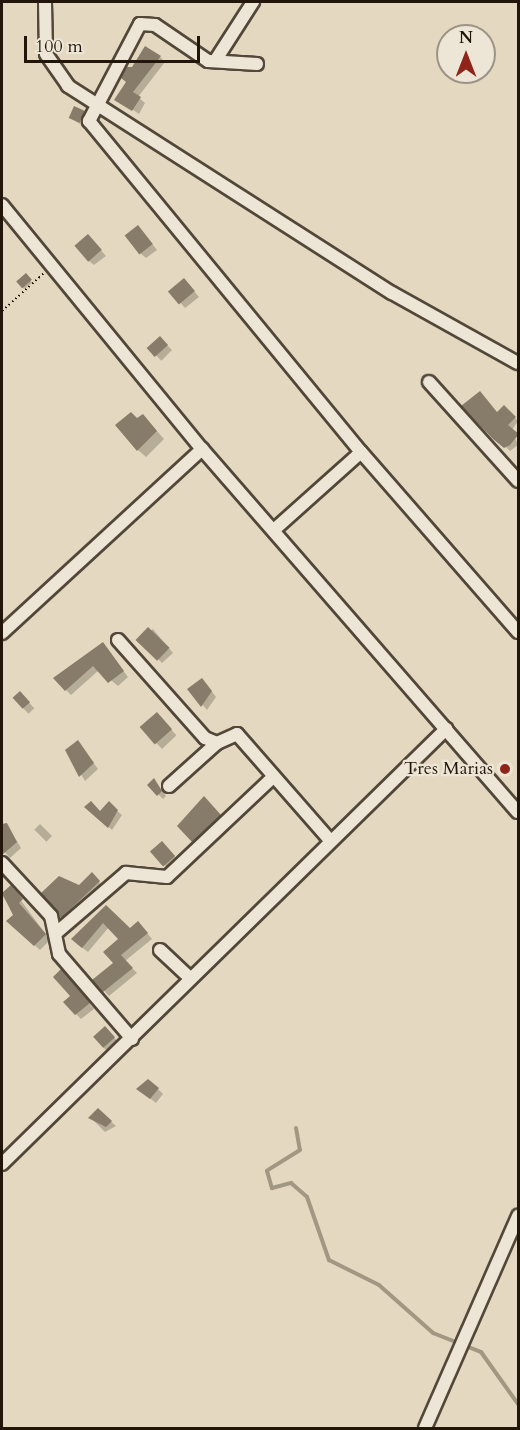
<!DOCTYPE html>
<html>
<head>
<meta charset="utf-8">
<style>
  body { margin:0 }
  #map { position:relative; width:520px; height:1430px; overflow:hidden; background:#e4d9c0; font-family:Cardo,serif }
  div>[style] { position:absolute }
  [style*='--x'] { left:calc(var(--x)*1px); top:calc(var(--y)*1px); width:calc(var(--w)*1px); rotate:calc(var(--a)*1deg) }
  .shadow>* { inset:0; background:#0003; transform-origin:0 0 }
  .stream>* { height:4px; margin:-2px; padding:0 2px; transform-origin:2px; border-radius:2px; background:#a29782 }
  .building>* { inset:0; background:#877b69; transform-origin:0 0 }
  .path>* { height:2px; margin-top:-1px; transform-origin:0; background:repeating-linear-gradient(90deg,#22160a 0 1.5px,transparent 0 4.5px) }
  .roads { filter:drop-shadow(2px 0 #524738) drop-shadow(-2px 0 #524738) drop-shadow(0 2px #524738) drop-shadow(0 -2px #524738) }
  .minor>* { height:12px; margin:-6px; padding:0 6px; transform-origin:6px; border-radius:6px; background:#ede6d6 }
  .dots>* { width:16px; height:16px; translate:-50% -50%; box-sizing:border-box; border:3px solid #ede6d6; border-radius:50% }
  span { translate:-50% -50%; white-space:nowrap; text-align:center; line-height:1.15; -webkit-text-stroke:4.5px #ede6d6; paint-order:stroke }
  .poi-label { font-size:18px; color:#22160a }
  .right { translate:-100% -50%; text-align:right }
  .frame { position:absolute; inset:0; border:3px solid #22160a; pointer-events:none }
  .north { position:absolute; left:436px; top:24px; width:60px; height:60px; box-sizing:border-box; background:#ede6d6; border:2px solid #9c9384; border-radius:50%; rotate:0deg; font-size:16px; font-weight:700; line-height:24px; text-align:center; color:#22160a }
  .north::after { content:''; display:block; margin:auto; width:21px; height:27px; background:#8f2418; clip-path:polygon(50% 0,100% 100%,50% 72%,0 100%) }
  .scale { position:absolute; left:24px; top:36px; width:176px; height:27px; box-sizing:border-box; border:3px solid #22160a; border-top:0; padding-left:8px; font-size:18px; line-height:21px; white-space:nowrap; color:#22160a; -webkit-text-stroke:4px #ede6d6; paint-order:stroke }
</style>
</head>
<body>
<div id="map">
  <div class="shadow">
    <div style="clip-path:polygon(160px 57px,165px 62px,138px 97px,145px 103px,139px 114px,120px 101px,128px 82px)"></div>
    <div style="clip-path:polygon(84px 112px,89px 117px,85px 127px,70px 118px)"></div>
    <div style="clip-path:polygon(143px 232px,157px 250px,146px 258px,141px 254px)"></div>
    <div style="clip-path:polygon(93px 241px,106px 256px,94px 265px,89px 261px)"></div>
    <div style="left:26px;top:275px;width:10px;height:10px;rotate:53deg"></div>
    <div style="clip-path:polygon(189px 285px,199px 297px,185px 308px,170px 291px)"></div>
    <div style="left:160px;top:338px;width:17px;height:15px;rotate:45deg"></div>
    <div style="clip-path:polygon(464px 406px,497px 414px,504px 407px,518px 421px,512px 430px,518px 445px,510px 451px)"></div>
    <div style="clip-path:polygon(138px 420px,150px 423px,164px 439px,146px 457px,138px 450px)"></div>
    <div style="clip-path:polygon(153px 629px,173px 653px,162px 663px,138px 640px)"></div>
    <div style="clip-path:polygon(103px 644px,128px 677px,118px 686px,99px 670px,71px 695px,66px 690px)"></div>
    <div style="clip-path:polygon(207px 685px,216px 697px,207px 710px,189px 689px)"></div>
    <div style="left:20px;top:693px;width:21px;height:8px;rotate:47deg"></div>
    <div style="left:157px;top:715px;width:28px;height:20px;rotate:46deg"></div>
    <div style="clip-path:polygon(78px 742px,98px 769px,85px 781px,67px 751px)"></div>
    <div style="clip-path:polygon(154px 780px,166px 796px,163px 799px,149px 785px)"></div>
    <div style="clip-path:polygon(209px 803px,224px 821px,198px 846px,179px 826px)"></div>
    <div style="clip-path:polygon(109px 804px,122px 815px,112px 830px,90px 811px,101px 813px)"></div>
    <div style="left:40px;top:824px;width:17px;height:8px;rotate:45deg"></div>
    <div style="clip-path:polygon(7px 825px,21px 848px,10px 858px,2px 849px,2px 829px)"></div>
    <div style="left:162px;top:843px;width:25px;height:13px;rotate:48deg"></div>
    <div style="clip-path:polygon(92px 875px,103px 886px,66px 921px,43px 893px,79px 887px)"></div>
    <div style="clip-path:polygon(11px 887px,50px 940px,40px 950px,8px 921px,15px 915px,2px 895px)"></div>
    <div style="clip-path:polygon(106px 907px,130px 930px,143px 928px,152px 939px,125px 961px,137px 973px,109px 996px,94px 980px,115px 963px,120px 940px,109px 927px,88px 952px,77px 944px)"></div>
    <div style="clip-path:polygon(66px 976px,94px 1009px,81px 1019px,76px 1014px)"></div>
    <div style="clip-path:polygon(110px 1033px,119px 1043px,108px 1052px,103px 1047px)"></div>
    <div style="clip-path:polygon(158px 1089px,163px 1094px,156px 1103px,143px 1093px)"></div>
    <div style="clip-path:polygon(98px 1110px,116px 1126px,105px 1132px,91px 1118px)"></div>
  </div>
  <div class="stream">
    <div style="--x:296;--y:1128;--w:22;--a:80"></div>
    <div style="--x:300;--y:1150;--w:39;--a:148"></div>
    <div style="--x:267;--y:1171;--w:18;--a:74"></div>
    <div style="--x:272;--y:1188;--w:20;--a:-15"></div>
    <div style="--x:291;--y:1183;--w:21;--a:41"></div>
    <div style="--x:307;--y:1197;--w:67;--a:70.8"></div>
    <div style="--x:329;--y:1260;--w:56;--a:26.6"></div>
    <div style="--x:379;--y:1285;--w:72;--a:41.6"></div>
    <div style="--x:433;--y:1333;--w:52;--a:21.6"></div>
    <div style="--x:481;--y:1352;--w:64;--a:54.6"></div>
  </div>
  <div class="building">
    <div style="clip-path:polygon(145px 46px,161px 56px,133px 92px,141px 97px,132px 111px,114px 100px,126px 82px,121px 78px,127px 67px,132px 67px)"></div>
    <div style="left:74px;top:106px;width:12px;height:13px;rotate:24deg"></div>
    <div style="left:138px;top:225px;width:24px;height:17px;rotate:52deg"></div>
    <div style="left:88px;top:234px;width:21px;height:18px;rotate:49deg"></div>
    <div style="left:26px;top:273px;width:9px;height:13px;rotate:49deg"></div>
    <div style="left:184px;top:278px;width:17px;height:21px;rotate:50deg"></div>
    <div style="left:160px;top:336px;width:12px;height:18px;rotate:48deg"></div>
    <div style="clip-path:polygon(480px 391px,497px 412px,504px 405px,516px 417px,508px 425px,519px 434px,510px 445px,504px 448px,493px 439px,461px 406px)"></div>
    <div style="clip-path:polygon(131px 412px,137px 418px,143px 414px,157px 431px,137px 451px,115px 425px)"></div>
    <div style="left:148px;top:627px;width:30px;height:18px;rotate:44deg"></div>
    <div style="clip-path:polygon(103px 642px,124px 671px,108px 683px,93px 666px,65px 691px,53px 678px)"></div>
    <div style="clip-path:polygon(202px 678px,212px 691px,201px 707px,187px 689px)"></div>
    <div style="left:20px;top:691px;width:15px;height:10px;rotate:48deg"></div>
    <div style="left:157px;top:712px;width:23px;height:23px;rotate:49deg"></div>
    <div style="clip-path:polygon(78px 740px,94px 763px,79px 777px,65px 750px)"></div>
    <div style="clip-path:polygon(154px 778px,162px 791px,157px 796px,147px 785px)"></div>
    <div style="clip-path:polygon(204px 796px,221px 815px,192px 842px,177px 826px)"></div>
    <div style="clip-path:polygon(91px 801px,100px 811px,109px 801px,118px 810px,108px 828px,84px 807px)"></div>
    <div style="clip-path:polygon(7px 823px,17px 842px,2px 855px,2px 824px)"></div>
    <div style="left:162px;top:841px;width:20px;height:16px;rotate:49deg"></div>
    <div style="clip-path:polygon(92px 872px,100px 881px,61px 918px,41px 893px,59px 876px,79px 885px)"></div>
    <div style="clip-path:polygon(11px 885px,23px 899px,19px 903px,46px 934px,34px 946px,6px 921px,13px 915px,2px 893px)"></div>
    <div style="clip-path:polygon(106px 905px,130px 928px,138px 921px,148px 933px,121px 955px,133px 968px,103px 992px,92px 980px,113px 963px,103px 952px,118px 939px,103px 923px,82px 948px,71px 939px)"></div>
    <div style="clip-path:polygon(61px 969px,90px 1003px,75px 1015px,63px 1002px,70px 996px,53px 977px)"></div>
    <div style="left:105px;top:1026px;width:15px;height:16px;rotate:48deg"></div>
    <div style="clip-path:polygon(148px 1079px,159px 1088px,150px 1099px,136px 1089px)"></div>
    <div style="clip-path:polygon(98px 1108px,112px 1121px,106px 1127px,88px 1118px)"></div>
  </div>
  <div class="path">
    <div style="--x:2;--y:311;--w:57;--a:-42.1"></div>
  </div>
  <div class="roads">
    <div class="minor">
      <div style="--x:45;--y:2;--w:52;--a:88.9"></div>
      <div style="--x:46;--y:54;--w:39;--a:55"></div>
      <div style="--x:68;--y:86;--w:384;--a:32.6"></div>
      <div style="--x:392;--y:293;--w:144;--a:29.1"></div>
      <div style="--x:217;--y:58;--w:67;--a:-57.3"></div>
      <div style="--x:257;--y:64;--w:49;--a:-176.5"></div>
      <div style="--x:208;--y:61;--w:64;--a:-145.8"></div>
      <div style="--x:155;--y:25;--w:15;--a:-176"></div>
      <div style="--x:140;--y:24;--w:110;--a:117.7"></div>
      <div style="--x:89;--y:121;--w:428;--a:50.6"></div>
      <div style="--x:361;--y:452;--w:239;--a:48.9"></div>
      <div style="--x:2;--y:205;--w:315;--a:50.7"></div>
      <div style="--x:202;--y:449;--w:481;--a:49"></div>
      <div style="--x:429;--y:382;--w:133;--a:48"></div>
      <div style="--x:275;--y:529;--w:115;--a:-41.8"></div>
      <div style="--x:2;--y:633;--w:272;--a:-42.6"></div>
      <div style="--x:118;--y:640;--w:131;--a:48.4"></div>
      <div style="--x:205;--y:738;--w:13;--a:23"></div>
      <div style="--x:217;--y:743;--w:22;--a:-24"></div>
      <div style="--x:237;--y:734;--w:140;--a:48.8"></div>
      <div style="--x:169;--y:786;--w:64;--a:-41.9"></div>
      <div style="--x:2;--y:863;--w:72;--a:47.2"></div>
      <div style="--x:51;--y:916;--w:39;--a:78"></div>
      <div style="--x:59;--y:954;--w:112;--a:49.3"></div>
      <div style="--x:55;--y:934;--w:94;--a:-40.7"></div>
      <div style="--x:126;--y:873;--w:41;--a:5.6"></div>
      <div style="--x:167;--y:877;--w:144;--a:-43.3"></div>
      <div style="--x:160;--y:950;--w:40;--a:43"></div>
      <div style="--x:2;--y:1164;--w:622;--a:-44.41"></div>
      <div style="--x:425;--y:1428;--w:232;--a:-66.3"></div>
    </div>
  </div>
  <div class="dots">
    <div style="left:505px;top:769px;background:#8f2418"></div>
  </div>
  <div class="poi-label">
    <span class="right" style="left:493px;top:769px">Tres Marias</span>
  </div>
  <div class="frame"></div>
  <div class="north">N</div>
  <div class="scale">100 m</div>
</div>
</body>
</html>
